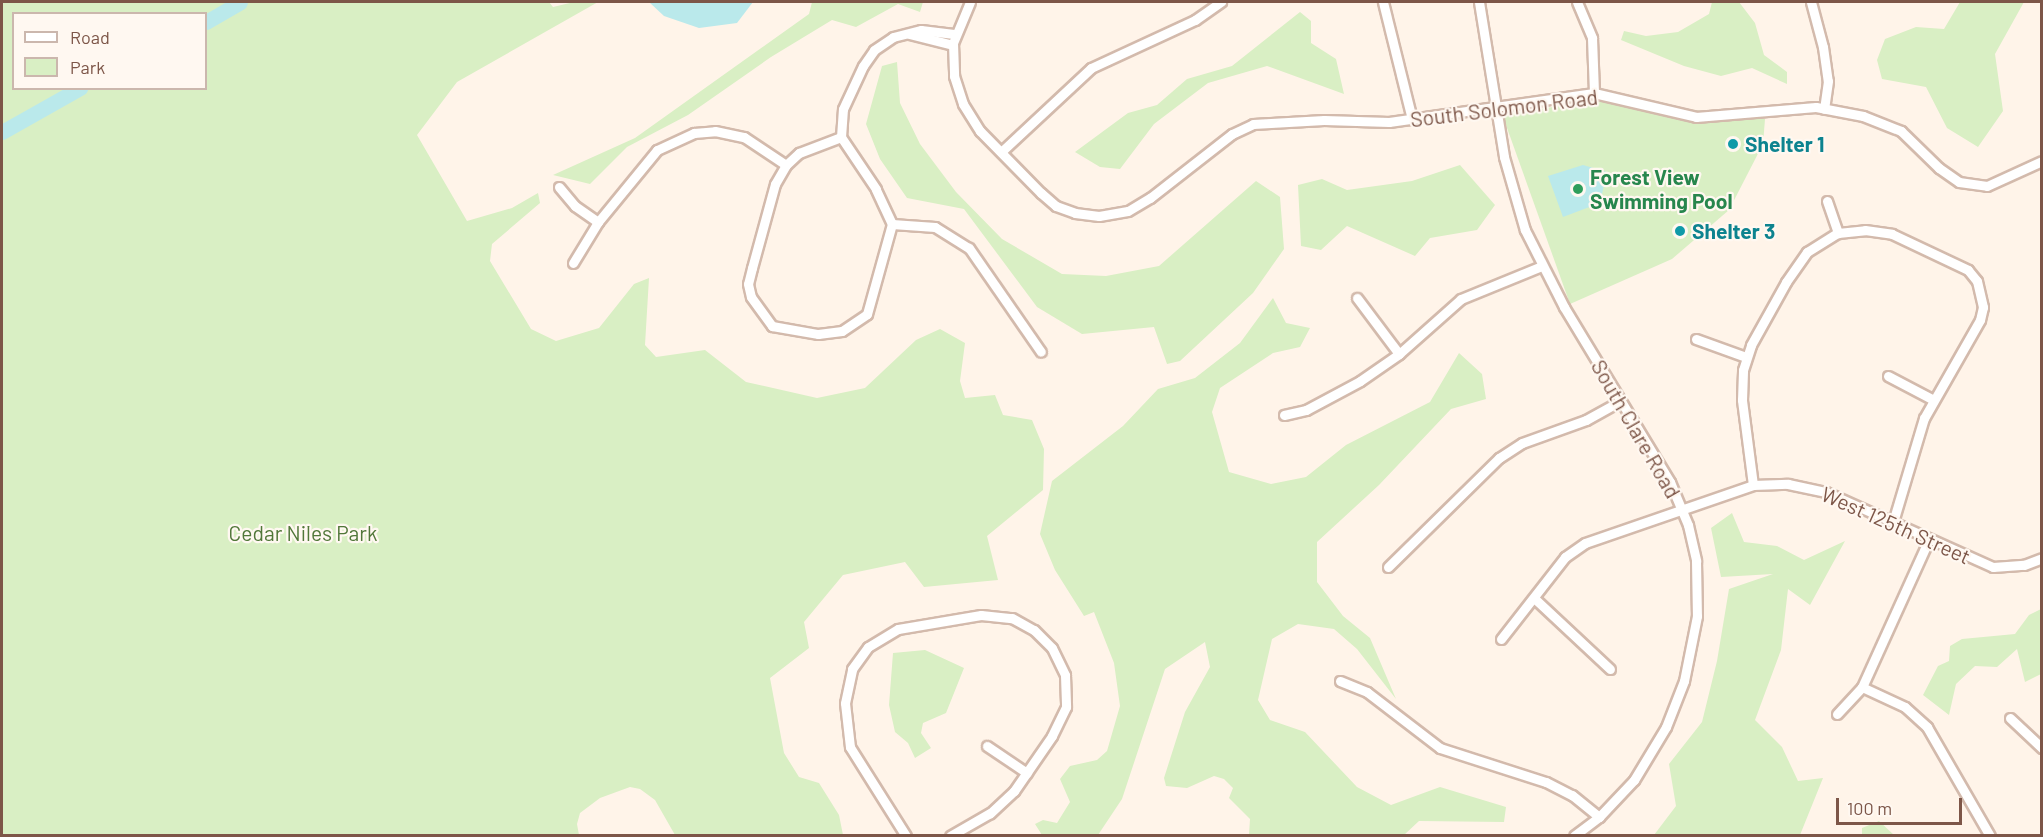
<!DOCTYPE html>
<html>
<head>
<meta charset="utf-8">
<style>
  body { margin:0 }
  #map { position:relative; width:2043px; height:837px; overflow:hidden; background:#fff4e9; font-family:Barlow,sans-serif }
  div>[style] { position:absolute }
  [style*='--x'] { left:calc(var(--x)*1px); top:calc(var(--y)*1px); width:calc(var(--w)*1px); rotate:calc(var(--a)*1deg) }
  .green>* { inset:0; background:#d9efc4 }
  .water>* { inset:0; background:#bae9eb }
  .river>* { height:15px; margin:-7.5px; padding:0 7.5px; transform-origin:7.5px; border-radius:7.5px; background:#bae9eb }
  .roads { filter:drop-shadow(2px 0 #d3baac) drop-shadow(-2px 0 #d3baac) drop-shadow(0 2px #d3baac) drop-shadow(0 -2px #d3baac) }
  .minor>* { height:9px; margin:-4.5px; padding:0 4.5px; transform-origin:4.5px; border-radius:4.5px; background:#fff }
  .dots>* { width:16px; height:16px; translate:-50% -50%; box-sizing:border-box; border:3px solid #fff8f1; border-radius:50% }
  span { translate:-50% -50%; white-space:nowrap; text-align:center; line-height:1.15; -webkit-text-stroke:4.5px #fff8f1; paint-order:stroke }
  .street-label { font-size:21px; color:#7d5648 }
  .culture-label { font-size:21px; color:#0d838f; font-weight:700 }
  .left { translate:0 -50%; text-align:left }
  .leisure-label { font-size:21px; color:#27864d; font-weight:700 }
  .park-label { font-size:21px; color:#517739 }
  .frame { position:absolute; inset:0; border:3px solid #7d5648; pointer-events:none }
  .legend { position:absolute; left:12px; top:12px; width:195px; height:78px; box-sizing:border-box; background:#fff8f1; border:2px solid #cbb7ad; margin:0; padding:8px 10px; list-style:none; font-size:18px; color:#7d5648 }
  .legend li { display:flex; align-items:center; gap:12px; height:30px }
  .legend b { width:30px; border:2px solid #cbb7ad }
  .scale { position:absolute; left:1836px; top:798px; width:126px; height:27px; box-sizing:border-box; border:3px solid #7d5648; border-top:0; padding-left:8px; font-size:18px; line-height:21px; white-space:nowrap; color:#7d5648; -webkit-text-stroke:4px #fff8f1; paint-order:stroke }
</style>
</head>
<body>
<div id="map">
  <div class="green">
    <div style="clip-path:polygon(evenodd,2px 2px,549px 2px,553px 7px,574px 2px,598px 2px,457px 82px,417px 135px,467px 221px,512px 208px,538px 193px,540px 203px,492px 244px,490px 261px,531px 329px,556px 341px,599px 328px,634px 284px,649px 278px,645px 345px,656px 357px,705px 350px,746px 382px,817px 398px,865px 388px,916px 340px,940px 329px,965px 343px,960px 381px,965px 398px,995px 395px,1003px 415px,1032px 420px,1044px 449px,1043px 490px,987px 536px,998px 580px,924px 587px,905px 562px,843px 575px,804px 622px,809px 648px,770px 678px,784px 753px,799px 777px,819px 783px,839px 815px,843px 835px,675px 835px,655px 800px,640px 789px,630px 787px,600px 798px,580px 813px,577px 824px,579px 835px,2px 835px,2px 2px,14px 14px,206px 14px,206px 88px,14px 88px,14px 14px)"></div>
    <div style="clip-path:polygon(812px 2px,923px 2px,920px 12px,898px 4px,856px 27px,832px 20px,771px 57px,688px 115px,627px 147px,590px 184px,553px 175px,635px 138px,809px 14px)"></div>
    <div style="clip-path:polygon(1712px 2px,1739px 2px,1755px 23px,1764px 55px,1787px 72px,1787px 84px,1752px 68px,1721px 76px,1684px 66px,1621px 40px,1624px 31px,1646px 36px,1678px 32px,1709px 14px)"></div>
    <div style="clip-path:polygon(1960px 2px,2024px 2px,1995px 54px,2003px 111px,1978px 147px,1947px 128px,1926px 87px,1882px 79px,1877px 60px,1885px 39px,1916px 27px,1944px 29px)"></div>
    <div style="clip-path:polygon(1300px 12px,1311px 21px,1311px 43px,1336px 59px,1344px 94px,1267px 66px,1208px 83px,1154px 124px,1120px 169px,1100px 167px,1075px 152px,1128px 113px,1157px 105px,1187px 79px,1232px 66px)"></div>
    <div style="clip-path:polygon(897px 62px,900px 103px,920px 144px,956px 192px,1002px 239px,1062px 274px,1106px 276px,1159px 266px,1256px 181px,1280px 197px,1284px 249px,1253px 293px,1180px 361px,1167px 364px,1154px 327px,1082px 334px,1037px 307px,964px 209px,907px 198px,880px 159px,866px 124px,882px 66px)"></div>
    <div style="clip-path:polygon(1610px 99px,1765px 119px,1763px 144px,1729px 210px,1672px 259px,1570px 304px,1502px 114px)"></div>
    <div style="clip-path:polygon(1460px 165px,1495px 205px,1477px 230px,1430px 238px,1415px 256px,1347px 226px,1321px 250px,1301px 246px,1298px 185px,1322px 179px,1347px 190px,1412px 181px)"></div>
    <div style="clip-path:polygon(1273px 298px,1286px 323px,1310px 328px,1300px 347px,1273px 353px,1220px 388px,1212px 412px,1229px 472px,1271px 484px,1306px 477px,1346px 445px,1430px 402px,1459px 353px,1482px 374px,1486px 399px,1451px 409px,1379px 485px,1317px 542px,1317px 582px,1343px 616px,1370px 638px,1396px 699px,1357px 649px,1334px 629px,1298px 624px,1272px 639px,1258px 700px,1270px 720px,1305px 732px,1357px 787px,1391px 805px,1440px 787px,1506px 807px,1504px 822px,1419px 821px,1404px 835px,1249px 835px,1250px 819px,1229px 798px,1233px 788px,1224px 779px,1214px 776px,1187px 788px,1166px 786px,1164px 778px,1185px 712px,1210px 667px,1205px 642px,1165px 669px,1122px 799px,1098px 835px,1042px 835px,1035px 824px,1043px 820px,1057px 823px,1070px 802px,1060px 779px,1070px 766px,1097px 760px,1107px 751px,1120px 706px,1114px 663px,1094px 612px,1084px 616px,1055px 570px,1040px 534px,1052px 481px,1123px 426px,1158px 389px,1195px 378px,1240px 343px)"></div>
    <div style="clip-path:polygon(1732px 513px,1744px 542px,1777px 546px,1804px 560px,1845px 541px,1810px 605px,1788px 589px,1781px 650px,1755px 720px,1782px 747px,1798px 781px,1823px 778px,1800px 835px,1654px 835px,1676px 806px,1669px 764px,1702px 722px,1717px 661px,1729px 589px,1773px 574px,1721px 577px,1711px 528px)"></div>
    <div style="clip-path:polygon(2041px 609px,2041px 674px,2025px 682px,2017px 649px,1997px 667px,1975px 666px,1956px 684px,1949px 715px,1923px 695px,1938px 666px,1949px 661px,1950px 646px,1962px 639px,2015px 634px,2029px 615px)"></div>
    <div style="clip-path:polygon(925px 650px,964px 668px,946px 713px,923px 723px,921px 733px,931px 748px,915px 758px,908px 743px,895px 732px,889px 705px,893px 653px)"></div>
    <div style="clip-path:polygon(1879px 821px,1894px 835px,1862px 835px,1862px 828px)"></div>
  </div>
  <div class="water">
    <div style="clip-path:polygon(649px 2px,753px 2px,737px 23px,699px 28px,664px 16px)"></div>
    <div style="clip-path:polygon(1583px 165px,1607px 172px,1600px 203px,1563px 217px,1548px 176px)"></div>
  </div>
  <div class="river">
    <div style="--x:206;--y:22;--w:39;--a:-30"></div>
    <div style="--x:2;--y:132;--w:90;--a:-29.4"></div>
  </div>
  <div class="roads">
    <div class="minor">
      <div style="--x:970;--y:2;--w:44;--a:112.5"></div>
      <div style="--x:953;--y:43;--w:33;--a:88"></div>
      <div style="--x:954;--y:76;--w:29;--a:72"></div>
      <div style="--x:963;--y:104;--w:32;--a:58"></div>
      <div style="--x:980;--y:131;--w:87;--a:45.5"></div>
      <div style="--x:1041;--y:193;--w:20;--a:41"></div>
      <div style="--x:1056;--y:206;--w:20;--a:20"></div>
      <div style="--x:1075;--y:213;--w:24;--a:7"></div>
      <div style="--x:1099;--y:216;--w:29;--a:-10"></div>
      <div style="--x:1128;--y:211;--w:26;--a:-31"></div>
      <div style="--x:1150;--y:198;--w:104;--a:-38"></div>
      <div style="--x:1232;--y:134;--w:23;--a:-25"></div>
      <div style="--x:1253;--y:124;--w:71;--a:-3.2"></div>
      <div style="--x:1324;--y:120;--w:65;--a:1.8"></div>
      <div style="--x:1389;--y:122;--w:207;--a:-8.1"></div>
      <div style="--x:1594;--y:93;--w:105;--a:13.2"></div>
      <div style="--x:1696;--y:117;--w:120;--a:-4.8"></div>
      <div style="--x:1816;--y:107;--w:48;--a:10.8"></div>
      <div style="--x:1863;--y:116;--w:41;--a:21.5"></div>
      <div style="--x:1901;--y:131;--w:53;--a:44.2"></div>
      <div style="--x:1939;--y:168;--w:24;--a:35"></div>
      <div style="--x:1959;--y:182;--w:28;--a:8"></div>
      <div style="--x:1987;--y:186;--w:60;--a:-24.4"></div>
      <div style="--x:1383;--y:2;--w:121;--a:76.1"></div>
      <div style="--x:1479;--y:2;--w:157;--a:80.8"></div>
      <div style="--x:1504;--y:157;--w:76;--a:74"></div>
      <div style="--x:1525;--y:230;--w:86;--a:63.1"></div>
      <div style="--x:1564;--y:307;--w:205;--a:58.8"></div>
      <div style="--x:1670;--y:482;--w:47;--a:67.3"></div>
      <div style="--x:1688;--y:525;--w:37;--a:77"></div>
      <div style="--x:1696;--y:561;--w:55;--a:89"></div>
      <div style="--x:1697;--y:616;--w:66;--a:101.3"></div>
      <div style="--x:1684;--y:681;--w:49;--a:111.4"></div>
      <div style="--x:1666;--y:727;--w:62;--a:121.1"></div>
      <div style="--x:1634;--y:780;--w:51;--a:133.4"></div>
      <div style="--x:1599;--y:817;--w:31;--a:143"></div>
      <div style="--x:1577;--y:2;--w:39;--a:67"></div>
      <div style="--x:1592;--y:38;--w:55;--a:87.9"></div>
      <div style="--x:1811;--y:2;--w:47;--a:75.1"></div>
      <div style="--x:1823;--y:47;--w:34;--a:82"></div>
      <div style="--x:1828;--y:81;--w:28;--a:98"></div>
      <div style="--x:909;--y:34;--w:45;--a:14"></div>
      <div style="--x:1001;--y:152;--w:123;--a:-43"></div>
      <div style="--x:1091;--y:68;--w:115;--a:-24.8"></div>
      <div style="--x:1195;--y:20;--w:32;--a:-35"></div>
      <div style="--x:786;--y:165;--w:22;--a:120"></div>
      <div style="--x:775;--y:184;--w:87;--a:105.3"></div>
      <div style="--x:752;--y:268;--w:16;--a:104"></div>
      <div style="--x:748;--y:284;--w:13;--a:77"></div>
      <div style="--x:751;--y:297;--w:36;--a:54"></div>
      <div style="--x:772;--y:326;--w:47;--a:9.9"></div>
      <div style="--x:818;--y:334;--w:24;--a:-7"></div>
      <div style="--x:842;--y:331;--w:30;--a:-34"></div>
      <div style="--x:867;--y:314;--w:93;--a:-74.5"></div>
      <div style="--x:892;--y:224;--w:38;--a:-115"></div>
      <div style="--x:876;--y:189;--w:63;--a:-123.9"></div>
      <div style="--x:559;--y:187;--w:25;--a:50"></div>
      <div style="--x:575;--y:206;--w:28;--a:35"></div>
      <div style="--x:1827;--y:201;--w:34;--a:71"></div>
      <div style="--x:892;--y:224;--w:43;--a:4"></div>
      <div style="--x:935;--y:227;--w:40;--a:32"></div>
      <div style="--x:969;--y:248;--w:126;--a:55.3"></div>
      <div style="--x:573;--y:263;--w:48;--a:-58.6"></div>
      <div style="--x:598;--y:222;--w:93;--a:-50.7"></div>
      <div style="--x:657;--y:150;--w:41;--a:-24.7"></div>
      <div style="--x:694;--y:133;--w:21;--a:-5"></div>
      <div style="--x:715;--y:131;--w:30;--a:12"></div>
      <div style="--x:744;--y:137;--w:50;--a:33.7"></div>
      <div style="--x:786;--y:165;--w:18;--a:-43"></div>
      <div style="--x:799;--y:153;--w:45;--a:-20.9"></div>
      <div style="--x:841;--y:137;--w:28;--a:-86"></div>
      <div style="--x:843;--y:109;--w:47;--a:-65.1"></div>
      <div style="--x:863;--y:66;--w:19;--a:-55"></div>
      <div style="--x:874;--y:50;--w:23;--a:-34"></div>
      <div style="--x:893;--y:37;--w:29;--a:-14"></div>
      <div style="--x:921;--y:30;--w:33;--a:7"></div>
      <div style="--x:1357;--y:298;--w:70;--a:53.1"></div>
      <div style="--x:1696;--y:339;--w:53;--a:19.8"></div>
      <div style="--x:1888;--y:376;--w:50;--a:27.6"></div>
      <div style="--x:1284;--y:415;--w:23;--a:-13"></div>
      <div style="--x:1306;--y:410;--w:61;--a:-28.2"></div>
      <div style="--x:1360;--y:381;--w:47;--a:-34.7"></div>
      <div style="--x:1399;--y:354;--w:83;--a:-41.6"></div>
      <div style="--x:1461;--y:299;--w:87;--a:-22.2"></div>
      <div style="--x:1753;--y:485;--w:86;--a:-97.4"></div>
      <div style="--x:1742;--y:400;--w:30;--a:-88"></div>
      <div style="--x:1743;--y:370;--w:26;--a:-72"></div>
      <div style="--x:1751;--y:345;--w:72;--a:-60.9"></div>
      <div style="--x:1786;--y:282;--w:37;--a:-55"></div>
      <div style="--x:1807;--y:252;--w:36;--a:-32"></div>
      <div style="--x:1838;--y:233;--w:27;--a:-6"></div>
      <div style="--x:1865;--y:230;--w:27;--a:8"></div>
      <div style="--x:1892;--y:234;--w:84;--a:25.3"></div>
      <div style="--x:1968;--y:270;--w:14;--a:51"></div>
      <div style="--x:1977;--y:281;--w:27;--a:77"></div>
      <div style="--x:1983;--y:307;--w:13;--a:103"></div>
      <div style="--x:1980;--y:320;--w:113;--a:119.7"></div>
      <div style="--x:1924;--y:418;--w:109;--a:106.6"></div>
      <div style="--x:1388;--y:567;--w:156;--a:-44.5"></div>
      <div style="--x:1499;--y:458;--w:27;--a:-33"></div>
      <div style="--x:1522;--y:443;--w:68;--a:-19.8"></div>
      <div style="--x:1586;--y:420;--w:39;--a:-29"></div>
      <div style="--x:1534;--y:598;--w:104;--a:43.1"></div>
      <div style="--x:1501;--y:639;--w:104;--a:-52"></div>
      <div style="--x:1565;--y:557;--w:24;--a:-35"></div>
      <div style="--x:1585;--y:543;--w:178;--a:-19"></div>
      <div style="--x:1753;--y:485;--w:35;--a:-2"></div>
      <div style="--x:1788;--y:484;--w:39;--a:12"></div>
      <div style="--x:1826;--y:492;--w:183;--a:24.2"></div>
      <div style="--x:1993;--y:567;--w:31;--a:-4"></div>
      <div style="--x:2024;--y:565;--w:19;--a:-21"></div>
      <div style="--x:1340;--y:681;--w:29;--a:22"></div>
      <div style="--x:1367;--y:692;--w:92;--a:37.5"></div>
      <div style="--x:1440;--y:748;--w:111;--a:17.8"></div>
      <div style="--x:1546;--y:782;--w:29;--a:27"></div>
      <div style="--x:1572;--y:795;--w:35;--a:39"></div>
      <div style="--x:1862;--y:687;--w:47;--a:24.9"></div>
      <div style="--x:1905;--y:707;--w:30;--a:42"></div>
      <div style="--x:1927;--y:727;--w:126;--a:60"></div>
      <div style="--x:1837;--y:714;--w:37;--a:-47"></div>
      <div style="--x:1862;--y:687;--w:162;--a:-65.6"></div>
      <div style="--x:2010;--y:718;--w:44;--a:43.2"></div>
      <div style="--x:987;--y:746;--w:48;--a:34"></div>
      <div style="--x:906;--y:836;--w:105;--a:-122.2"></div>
      <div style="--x:850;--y:747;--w:44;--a:-96.5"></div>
      <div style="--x:845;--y:703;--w:35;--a:-78"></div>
      <div style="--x:852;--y:669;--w:27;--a:-54"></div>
      <div style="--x:868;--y:647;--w:35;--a:-31"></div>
      <div style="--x:898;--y:629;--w:84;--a:-9.6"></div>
      <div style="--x:981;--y:615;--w:31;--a:6"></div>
      <div style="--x:1012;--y:618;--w:25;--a:29"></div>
      <div style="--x:1034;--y:630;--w:25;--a:45"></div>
      <div style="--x:1052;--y:648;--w:30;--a:64"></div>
      <div style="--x:1065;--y:675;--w:32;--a:88"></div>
      <div style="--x:1066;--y:707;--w:32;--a:116"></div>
      <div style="--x:1052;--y:736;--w:67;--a:124.6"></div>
      <div style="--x:1014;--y:791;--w:33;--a:137"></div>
      <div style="--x:990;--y:813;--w:46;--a:150.1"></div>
    </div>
  </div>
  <div class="dots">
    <div style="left:1733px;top:144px;background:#0f9aa8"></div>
    <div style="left:1578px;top:189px;background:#2e9e5b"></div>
    <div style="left:1680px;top:231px;background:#0f9aa8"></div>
  </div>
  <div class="street-label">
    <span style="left:1504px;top:108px;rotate:-7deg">South Solomon Road</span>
    <span style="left:1636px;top:429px;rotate:60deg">South Clare Road</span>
    <span style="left:1896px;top:525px;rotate:24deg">West 125th Street</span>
  </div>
  <div class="culture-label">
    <span class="left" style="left:1745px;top:144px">Shelter 1</span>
    <span class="left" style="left:1692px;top:231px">Shelter 3</span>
  </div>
  <div class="leisure-label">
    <span class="left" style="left:1590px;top:189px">Forest View<br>Swimming Pool</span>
  </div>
  <div class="park-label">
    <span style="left:303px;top:533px">Cedar Niles Park</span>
  </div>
  <div class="frame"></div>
  <ul class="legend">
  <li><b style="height:8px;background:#fff"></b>Road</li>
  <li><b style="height:16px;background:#d9efc4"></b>Park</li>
  </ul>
  <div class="scale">100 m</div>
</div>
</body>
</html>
